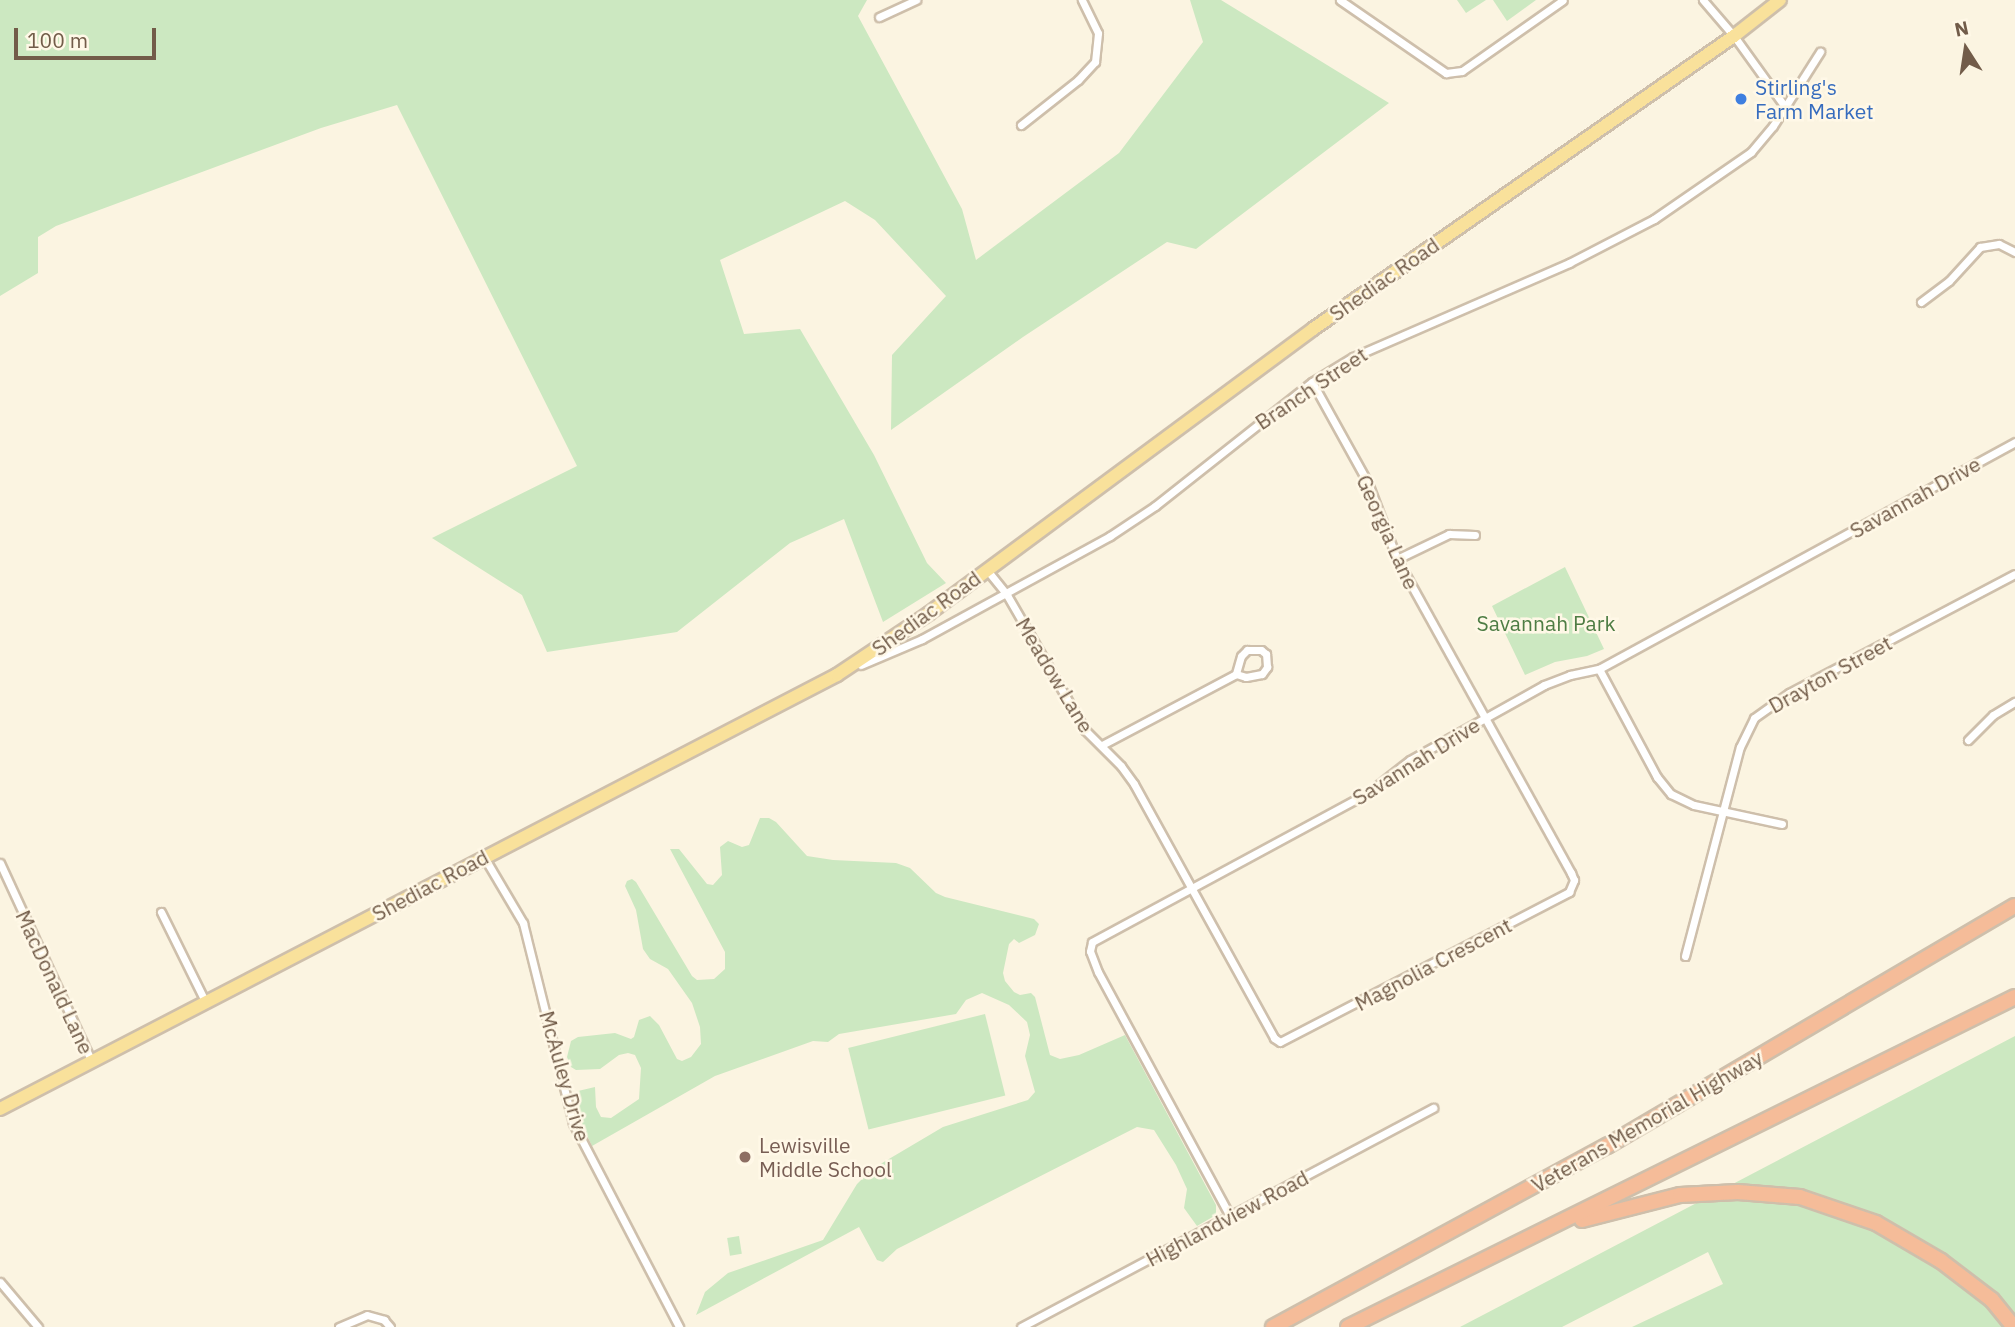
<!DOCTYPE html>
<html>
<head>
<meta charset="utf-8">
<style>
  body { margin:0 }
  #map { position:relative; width:2015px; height:1327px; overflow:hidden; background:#fbf4e1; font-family:"IBM Plex Sans",sans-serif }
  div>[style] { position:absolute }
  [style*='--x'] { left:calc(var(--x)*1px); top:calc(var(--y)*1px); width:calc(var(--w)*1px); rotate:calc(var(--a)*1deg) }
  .green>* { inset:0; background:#cce8c1; transform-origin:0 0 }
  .roads { filter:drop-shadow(2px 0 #cebfab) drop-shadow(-2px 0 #cebfab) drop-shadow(0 2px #cebfab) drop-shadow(0 -2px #cebfab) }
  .street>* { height:7px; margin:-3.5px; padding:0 3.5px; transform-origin:3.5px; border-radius:3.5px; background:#fff }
  .primary>* { height:12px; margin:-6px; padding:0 6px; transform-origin:6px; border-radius:6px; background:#f9e19b }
  .highway>* { height:14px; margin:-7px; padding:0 7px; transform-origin:7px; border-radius:7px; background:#f5bc99 }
  .dots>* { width:19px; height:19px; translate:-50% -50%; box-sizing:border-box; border:4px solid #fff8e7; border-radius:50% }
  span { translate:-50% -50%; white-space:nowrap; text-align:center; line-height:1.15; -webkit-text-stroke:5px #fff8e7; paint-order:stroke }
  .shop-label { font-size:21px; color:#366cbe }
  .left { translate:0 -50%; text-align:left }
  .street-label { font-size:21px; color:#725c49 }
  .park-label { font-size:21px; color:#4e7d44 }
  .education-label { font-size:21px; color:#785e54 }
  .north { position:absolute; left:1931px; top:14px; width:70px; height:70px; -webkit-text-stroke:5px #fff8e7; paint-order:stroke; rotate:348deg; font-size:19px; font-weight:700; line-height:28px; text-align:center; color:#725c49 }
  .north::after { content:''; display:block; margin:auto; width:24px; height:32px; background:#725c49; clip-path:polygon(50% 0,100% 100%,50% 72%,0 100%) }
  .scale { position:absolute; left:14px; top:28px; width:142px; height:32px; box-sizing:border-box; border:4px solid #725c49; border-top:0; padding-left:9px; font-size:21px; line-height:24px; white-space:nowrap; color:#725c49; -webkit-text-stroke:5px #fff8e7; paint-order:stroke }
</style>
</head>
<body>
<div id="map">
  <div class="green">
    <div style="clip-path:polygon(0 0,867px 0,858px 16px,962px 209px,976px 260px,1119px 153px,1203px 42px,1190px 0,1221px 0,1389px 103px,1196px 249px,1167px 242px,1023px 337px,891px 430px,892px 355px,946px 296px,875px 220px,845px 201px,720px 260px,744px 334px,800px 329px,874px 455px,927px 563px,946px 583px,883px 622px,844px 519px,790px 543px,677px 632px,547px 652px,522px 595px,432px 538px,577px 466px,397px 105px,321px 128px,56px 226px,38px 237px,38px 273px,0 296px)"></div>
    <div style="clip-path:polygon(1457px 0,1486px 0,1466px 13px)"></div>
    <div style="clip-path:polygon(1493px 0,1536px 0,1507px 21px)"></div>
    <div style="clip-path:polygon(1565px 567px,1604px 649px,1587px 656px,1555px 662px,1525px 675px,1492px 606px)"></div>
    <div style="clip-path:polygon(760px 818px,769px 818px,776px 822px,807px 856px,833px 860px,896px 863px,910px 868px,936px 893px,945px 897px,1034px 919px,1039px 924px,1035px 935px,1019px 943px,1014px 939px,1009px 944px,1003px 973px,1005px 981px,1014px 992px,1020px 995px,1031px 993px,1035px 997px,1050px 1055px,1060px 1059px,1079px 1055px,1125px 1035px,1216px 1205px,1216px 1215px,1197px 1226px,1184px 1208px,1187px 1189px,1176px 1165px,1154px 1130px,1137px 1127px,897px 1249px,883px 1262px,877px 1260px,859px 1227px,696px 1315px,705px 1292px,728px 1273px,823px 1240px,857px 1184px,872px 1169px,943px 1127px,1028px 1100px,1035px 1092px,1025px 1056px,1030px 1035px,1027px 1022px,1009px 1005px,982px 993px,966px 1000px,956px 1014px,839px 1034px,828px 1042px,813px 1041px,715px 1076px,592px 1146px,583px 1127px,576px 1098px,578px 1091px,595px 1087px,596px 1107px,601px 1117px,611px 1118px,639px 1099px,641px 1068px,635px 1055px,628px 1053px,619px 1055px,600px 1069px,576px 1070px,571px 1067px,567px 1057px,571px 1041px,578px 1037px,615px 1033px,631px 1039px,634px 1037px,639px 1020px,650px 1016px,659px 1025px,677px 1059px,682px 1061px,691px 1057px,701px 1044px,700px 1027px,692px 1003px,668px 969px,650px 959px,643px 949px,636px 910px,625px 886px,627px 881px,632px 879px,636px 882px,692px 976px,697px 980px,714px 979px,725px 969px,725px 952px,670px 849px,679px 849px,707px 884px,713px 885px,722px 875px,720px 847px,728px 841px,742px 847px,749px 845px)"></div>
    <div style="left:985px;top:1014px;width:84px;height:141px;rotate:76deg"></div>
    <div style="clip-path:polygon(2015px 1036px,2015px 1327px,1632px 1327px,1723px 1284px,1708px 1252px,1562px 1327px,1460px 1327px)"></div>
    <div style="left:739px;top:1236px;width:18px;height:12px;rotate:81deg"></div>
  </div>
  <div class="roads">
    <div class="street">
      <div style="--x:1340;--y:0;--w:129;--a:34.6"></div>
      <div style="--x:1446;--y:73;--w:16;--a:-7"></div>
      <div style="--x:1462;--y:71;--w:123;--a:-35.1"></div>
      <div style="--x:1703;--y:0;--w:48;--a:49.3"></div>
      <div style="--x:1734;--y:36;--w:89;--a:54.2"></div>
      <div style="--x:879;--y:17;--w:41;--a:-24.7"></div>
      <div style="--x:1021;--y:125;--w:73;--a:-38.3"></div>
      <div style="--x:1078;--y:80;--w:25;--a:-47"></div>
      <div style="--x:1095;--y:62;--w:29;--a:-84"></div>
      <div style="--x:1098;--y:33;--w:37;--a:-116"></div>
      <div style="--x:1921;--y:302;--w:35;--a:-37"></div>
      <div style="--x:1949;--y:281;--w:46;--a:-47.6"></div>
      <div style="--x:1980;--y:247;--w:19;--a:-9"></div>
      <div style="--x:1999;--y:244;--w:18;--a:27"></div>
      <div style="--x:1397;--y:559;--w:58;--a:-25.7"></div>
      <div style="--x:1449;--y:534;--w:26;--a:2"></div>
      <div style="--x:987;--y:570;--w:32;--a:51"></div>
      <div style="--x:1007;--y:595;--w:156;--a:60"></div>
      <div style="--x:1085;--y:730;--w:51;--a:45"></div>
      <div style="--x:1121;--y:766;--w:22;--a:54"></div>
      <div style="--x:1134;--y:784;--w:290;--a:61.1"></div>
      <div style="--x:1274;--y:1038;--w:7;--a:34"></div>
      <div style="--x:1280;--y:1042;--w:326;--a:-27.4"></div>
      <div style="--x:1569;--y:892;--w:13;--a:-67"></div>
      <div style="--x:1574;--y:880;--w:8;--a:-113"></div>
      <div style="--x:1571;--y:873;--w:359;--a:-119"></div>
      <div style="--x:1397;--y:559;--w:81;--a:-110.9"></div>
      <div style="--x:1368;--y:483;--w:115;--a:-119"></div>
      <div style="--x:861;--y:665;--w:66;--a:-23.1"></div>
      <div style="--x:922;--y:639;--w:214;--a:-28.7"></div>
      <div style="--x:1110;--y:536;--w:54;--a:-33.7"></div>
      <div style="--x:1155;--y:506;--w:200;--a:-38.3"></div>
      <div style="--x:1312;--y:382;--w:48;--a:-31.4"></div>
      <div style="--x:1353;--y:357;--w:236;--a:-23.5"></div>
      <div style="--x:1569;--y:263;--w:96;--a:-27.4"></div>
      <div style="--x:1654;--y:219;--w:118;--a:-34.6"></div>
      <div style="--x:1751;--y:152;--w:34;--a:-50"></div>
      <div style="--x:1773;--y:126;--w:88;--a:-57.6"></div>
      <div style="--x:1599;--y:669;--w:123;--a:61.8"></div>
      <div style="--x:1657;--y:777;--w:22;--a:51"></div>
      <div style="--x:1671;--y:794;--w:25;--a:26"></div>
      <div style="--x:1694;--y:805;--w:90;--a:12.2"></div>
      <div style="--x:1968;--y:740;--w:35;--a:-45"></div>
      <div style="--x:1993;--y:715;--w:26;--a:-31"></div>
      <div style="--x:1102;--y:745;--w:152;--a:-27.9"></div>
      <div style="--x:1236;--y:674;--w:10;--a:17"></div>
      <div style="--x:1246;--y:677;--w:16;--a:-11"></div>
      <div style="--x:1262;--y:674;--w:9;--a:-54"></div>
      <div style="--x:1267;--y:667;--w:13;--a:-94"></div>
      <div style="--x:1266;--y:654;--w:6;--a:-141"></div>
      <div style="--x:1261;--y:650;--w:14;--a:180"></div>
      <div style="--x:1247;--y:650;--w:8;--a:135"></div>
      <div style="--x:1241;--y:656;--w:19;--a:106"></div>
      <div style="--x:484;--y:857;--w:77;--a:59.4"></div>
      <div style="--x:523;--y:923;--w:206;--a:76"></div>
      <div style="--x:573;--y:1123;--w:230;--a:62.5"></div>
      <div style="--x:0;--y:863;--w:219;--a:65.2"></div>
      <div style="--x:161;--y:912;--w:102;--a:63.7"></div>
      <div style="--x:1685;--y:956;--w:216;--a:-75.3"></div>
      <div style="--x:1740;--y:747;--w:32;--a:-64"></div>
      <div style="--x:1754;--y:718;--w:43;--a:-35.5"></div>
      <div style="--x:1789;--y:693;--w:255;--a:-27.8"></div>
      <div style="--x:1230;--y:1216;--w:277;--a:-118.4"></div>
      <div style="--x:1098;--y:972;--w:22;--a:-111"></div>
      <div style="--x:1090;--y:951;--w:9;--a:-77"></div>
      <div style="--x:1092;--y:942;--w:314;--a:-28.4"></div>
      <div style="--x:1368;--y:793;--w:53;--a:-38.2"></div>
      <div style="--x:1410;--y:760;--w:154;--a:-29.2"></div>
      <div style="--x:1544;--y:685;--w:28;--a:-21"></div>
      <div style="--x:1570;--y:675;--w:30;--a:-12"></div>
      <div style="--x:1599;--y:669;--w:474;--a:-28.6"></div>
      <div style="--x:0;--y:1282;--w:59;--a:49.8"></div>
      <div style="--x:339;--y:1327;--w:30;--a:-23"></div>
      <div style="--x:367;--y:1315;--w:18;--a:16"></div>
      <div style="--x:384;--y:1320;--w:9;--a:49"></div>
      <div style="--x:1021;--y:1327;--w:467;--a:-28"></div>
    </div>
    <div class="primary">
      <div style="--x:0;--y:1109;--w:943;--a:-27.41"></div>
      <div style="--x:837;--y:675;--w:110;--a:-33.8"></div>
      <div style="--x:928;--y:614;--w:479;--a:-36.5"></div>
      <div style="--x:1313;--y:329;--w:513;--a:-34.84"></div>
      <div style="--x:1734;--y:36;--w:58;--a:-38"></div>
    </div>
    <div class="highway">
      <div style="--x:1582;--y:1220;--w:101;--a:-14.3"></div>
      <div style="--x:1680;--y:1195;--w:58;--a:-3"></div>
      <div style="--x:1738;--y:1192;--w:62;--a:4.6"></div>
      <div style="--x:1800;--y:1197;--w:80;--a:18.9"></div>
      <div style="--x:1876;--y:1223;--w:75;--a:30.3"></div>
      <div style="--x:1941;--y:1261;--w:64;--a:37.4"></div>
      <div style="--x:1992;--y:1300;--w:35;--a:51"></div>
      <div style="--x:1273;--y:1327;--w:380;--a:-28.5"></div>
      <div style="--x:1607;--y:1146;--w:473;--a:-30.5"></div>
      <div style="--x:1348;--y:1327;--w:744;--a:-26.32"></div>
    </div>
  </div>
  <div class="dots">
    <div style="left:1741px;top:99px;background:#3f7fe0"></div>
    <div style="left:745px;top:1157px;background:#8d6e63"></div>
  </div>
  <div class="shop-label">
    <span class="left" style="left:1755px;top:99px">Stirling's<br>Farm Market</span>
  </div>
  <div class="street-label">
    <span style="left:1384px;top:279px;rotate:-35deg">Shediac Road</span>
    <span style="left:1311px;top:388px;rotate:-34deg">Branch Street</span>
    <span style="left:1915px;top:497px;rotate:-29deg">Savannah Drive</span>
    <span style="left:1388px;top:532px;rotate:66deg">Georgia Lane</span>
    <span style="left:926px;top:613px;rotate:-36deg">Shediac Road</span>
    <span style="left:1830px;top:674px;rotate:-29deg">Drayton Street</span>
    <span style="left:1055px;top:675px;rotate:59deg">Meadow Lane</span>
    <span style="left:1416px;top:761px;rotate:-32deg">Savannah Drive</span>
    <span style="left:430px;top:885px;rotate:-28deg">Shediac Road</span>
    <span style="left:1433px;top:964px;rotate:-28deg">Magnolia Crescent</span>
    <span style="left:55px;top:982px;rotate:65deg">MacDonald Lane</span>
    <span style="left:565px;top:1076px;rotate:74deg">McAuley Drive</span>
    <span style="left:1647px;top:1121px;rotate:-30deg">Veterans Memorial Highway</span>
    <span style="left:1227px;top:1218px;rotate:-28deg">Highlandview Road</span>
  </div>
  <div class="park-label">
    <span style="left:1546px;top:623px">Savannah Park</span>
  </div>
  <div class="education-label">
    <span class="left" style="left:759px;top:1157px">Lewisville<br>Middle School</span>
  </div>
  <div class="north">N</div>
  <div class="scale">100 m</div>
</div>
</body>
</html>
